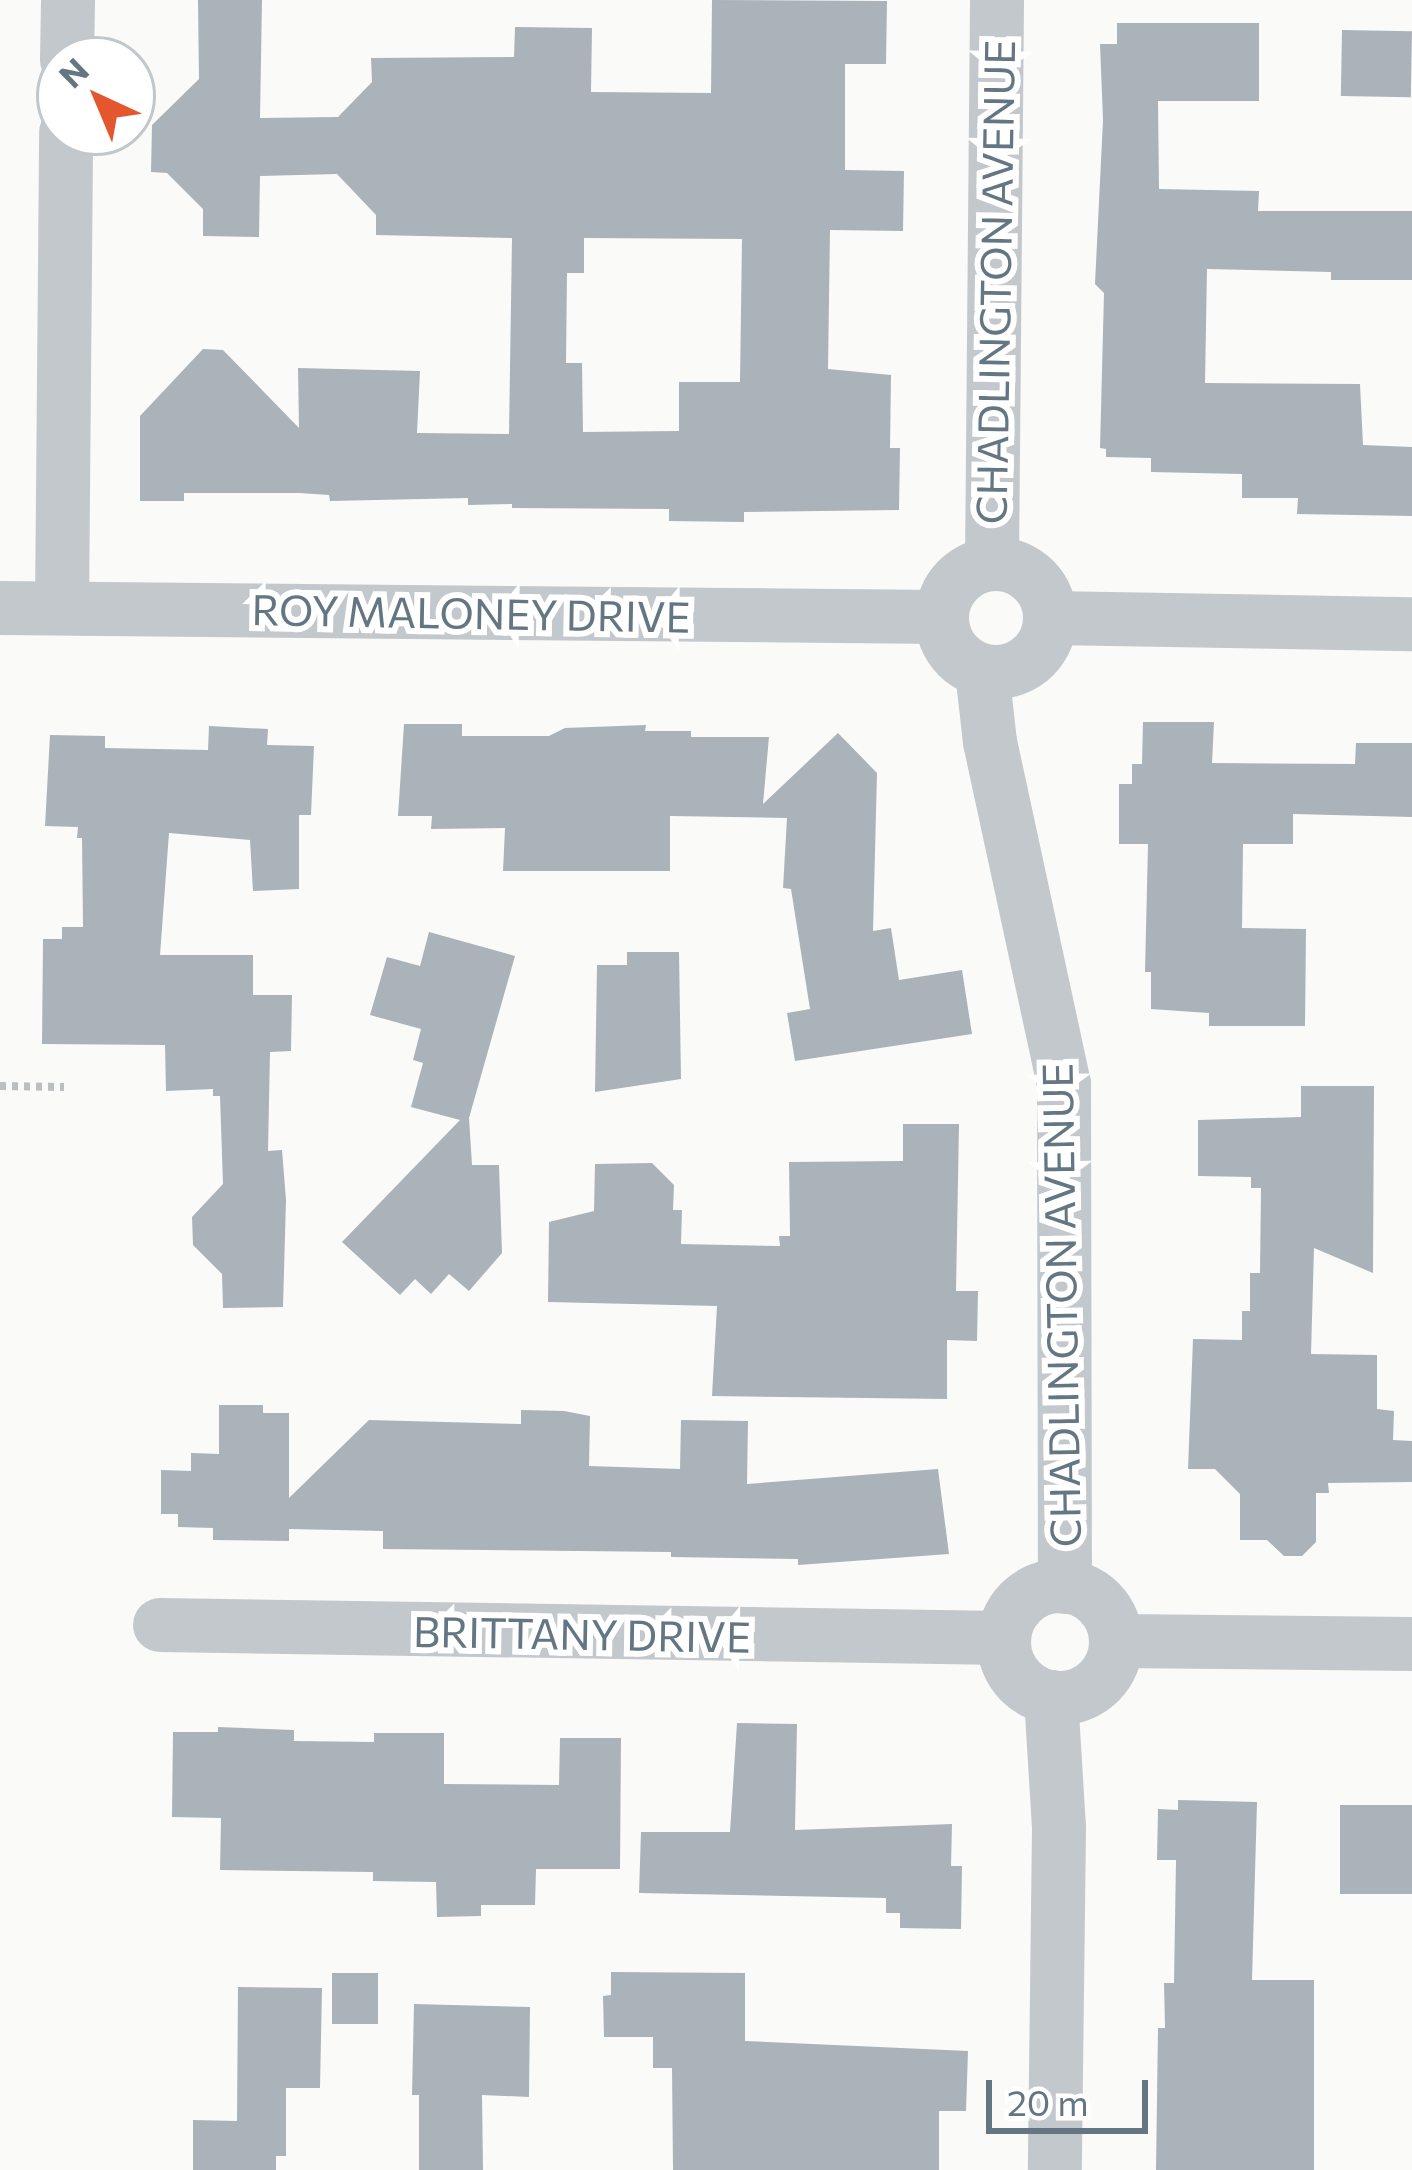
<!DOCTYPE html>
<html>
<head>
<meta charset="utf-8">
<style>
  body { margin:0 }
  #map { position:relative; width:1412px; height:2170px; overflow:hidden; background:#fafaf8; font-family:Commissioner,sans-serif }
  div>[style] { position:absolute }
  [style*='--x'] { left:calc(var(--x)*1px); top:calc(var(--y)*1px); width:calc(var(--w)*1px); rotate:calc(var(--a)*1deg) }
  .building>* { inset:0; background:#aab3b9; transform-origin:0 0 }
  .path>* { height:8px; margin-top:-4px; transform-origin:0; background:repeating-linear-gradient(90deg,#bbbfc2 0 6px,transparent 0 12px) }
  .minor>* { height:54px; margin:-27px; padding:0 27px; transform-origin:27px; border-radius:27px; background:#c3c8cc }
  .minor>.ring { margin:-27px; padding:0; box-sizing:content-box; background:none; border:54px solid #c3c8cc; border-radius:50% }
  span { translate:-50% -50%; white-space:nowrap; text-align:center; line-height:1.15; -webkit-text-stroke:12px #fff; paint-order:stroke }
  .street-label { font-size:42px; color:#657683 }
  .north { position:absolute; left:36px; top:36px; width:120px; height:120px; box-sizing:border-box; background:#fff; border:3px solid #c1c8cd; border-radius:50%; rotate:316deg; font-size:33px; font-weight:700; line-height:48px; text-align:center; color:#657683 }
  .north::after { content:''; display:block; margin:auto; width:42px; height:54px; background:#e4572e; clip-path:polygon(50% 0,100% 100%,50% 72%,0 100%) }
  .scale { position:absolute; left:986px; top:2080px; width:162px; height:54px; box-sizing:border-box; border:6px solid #657683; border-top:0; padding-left:15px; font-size:36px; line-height:42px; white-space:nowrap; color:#657683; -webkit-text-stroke:9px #fff; paint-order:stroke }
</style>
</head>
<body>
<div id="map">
  <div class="building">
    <div style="clip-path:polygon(evenodd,198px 0,262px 0,260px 118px,338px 117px,372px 82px,371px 58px,514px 57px,515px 27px,592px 28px,591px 92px,711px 93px,712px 0,887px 1px,886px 64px,845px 64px,845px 170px,904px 171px,903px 231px,830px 230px,828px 369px,891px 375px,890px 448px,900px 448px,899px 510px,744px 512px,744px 522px,669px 521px,669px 509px,512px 508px,512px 504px,468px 505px,468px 498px,330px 501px,329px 495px,299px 493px,184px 493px,184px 501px,140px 501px,140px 416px,203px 349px,223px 350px,299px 428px,298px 368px,420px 371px,417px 433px,509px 434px,512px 238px,376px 235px,376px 215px,337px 174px,260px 176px,259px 237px,203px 236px,203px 209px,167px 173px,151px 172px,152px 125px,199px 79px,198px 0,584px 238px,742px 239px,740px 382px,679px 382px,679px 431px,583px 432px,582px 363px,566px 363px,567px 273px,584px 273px,584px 238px)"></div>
    <div style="clip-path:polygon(1117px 23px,1259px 23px,1259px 101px,1158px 101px,1159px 189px,1259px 191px,1258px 211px,1412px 211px,1412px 280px,1331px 280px,1331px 272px,1207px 269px,1205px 383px,1360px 384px,1363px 445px,1412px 447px,1412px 516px,1297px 514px,1298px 498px,1242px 498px,1242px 474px,1151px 472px,1151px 458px,1106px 457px,1106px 449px,1100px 448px,1104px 293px,1095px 284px,1103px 120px,1100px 44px,1117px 44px)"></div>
    <div style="left:1342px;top:30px;width:70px;height:66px;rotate:1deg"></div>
    <div style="clip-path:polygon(1143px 722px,1214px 722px,1212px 763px,1355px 764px,1356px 743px,1412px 743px,1412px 817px,1293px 814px,1293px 844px,1243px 844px,1242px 928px,1306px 929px,1305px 1026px,1209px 1026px,1209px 1013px,1151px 1009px,1151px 972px,1145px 972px,1148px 844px,1119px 844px,1119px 784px,1132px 784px,1132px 764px,1142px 764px)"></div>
    <div style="clip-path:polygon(404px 724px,462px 724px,462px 736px,549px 736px,565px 728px,646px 725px,645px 731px,691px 731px,691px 737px,769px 737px,763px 804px,838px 733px,877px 773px,873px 931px,891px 928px,899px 980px,962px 970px,972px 1034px,795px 1061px,787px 1013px,810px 1009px,791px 889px,783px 888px,787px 818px,670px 816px,670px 871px,503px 871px,505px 828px,431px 829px,432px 816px,398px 816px)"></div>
    <div style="clip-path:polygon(209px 726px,268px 729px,267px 745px,314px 746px,311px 815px,299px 815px,299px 889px,253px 891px,250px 840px,169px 833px,160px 955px,253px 955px,253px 995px,292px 995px,291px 1051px,270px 1052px,268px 1151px,282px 1150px,286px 1200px,283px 1307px,223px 1308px,222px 1274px,193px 1245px,192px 1217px,223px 1184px,220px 1096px,213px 1096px,213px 1089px,166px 1091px,165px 1045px,42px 1044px,43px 939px,62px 939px,62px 927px,83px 927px,82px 838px,77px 838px,78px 827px,45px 826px,50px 735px,105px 736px,105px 748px,208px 750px)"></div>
    <div style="clip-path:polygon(429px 932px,515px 956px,469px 1118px,472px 1165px,499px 1165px,502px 1253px,469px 1291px,449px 1274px,431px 1294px,415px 1279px,400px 1295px,342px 1242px,460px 1120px,411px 1107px,423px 1063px,413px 1060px,421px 1029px,370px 1015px,387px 957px,420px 966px)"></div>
    <div style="clip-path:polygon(627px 952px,679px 952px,681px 1079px,595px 1092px,597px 965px,627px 965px)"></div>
    <div style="clip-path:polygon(1301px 1086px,1374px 1086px,1373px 1273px,1314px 1248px,1311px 1354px,1377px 1355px,1377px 1409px,1394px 1411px,1393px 1440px,1412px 1441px,1412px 1482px,1328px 1483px,1329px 1493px,1316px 1493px,1316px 1542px,1302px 1556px,1284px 1556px,1267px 1540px,1240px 1540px,1240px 1494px,1215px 1469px,1188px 1469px,1193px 1339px,1242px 1340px,1242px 1311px,1250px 1311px,1250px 1273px,1260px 1273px,1261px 1188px,1251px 1188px,1251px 1177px,1198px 1176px,1198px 1120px,1301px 1117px)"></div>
    <div style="clip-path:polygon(903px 1124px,959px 1124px,956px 1291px,978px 1291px,977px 1341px,947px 1340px,947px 1399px,712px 1396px,717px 1306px,548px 1302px,549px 1222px,594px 1211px,595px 1164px,652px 1163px,674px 1185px,673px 1210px,682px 1210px,681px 1244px,780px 1246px,779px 1236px,790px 1236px,789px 1162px,903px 1161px)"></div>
    <div style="clip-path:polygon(219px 1405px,263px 1405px,263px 1413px,289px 1413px,289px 1498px,369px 1420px,521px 1424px,521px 1410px,564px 1411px,590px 1416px,589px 1466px,680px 1469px,681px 1420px,748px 1421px,747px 1484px,938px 1469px,949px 1554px,798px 1565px,798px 1559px,671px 1557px,671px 1552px,383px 1549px,383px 1531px,289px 1529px,289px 1541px,213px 1540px,213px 1528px,178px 1527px,178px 1514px,161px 1514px,161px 1470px,191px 1471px,191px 1453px,219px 1454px)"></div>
    <div style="clip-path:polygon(737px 1723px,797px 1724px,795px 1830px,952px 1824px,951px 1866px,962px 1866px,961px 1929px,900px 1928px,900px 1913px,886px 1913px,886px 1898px,639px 1893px,641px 1832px,730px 1832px)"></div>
    <div style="clip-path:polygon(218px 1727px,294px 1730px,294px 1741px,374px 1742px,374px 1733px,444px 1733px,444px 1784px,559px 1785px,560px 1738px,621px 1738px,620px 1869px,536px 1869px,535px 1905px,481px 1905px,481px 1916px,437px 1917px,436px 1882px,373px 1881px,373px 1872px,220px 1870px,221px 1818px,172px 1817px,173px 1732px,218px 1732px)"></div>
    <div style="clip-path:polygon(1178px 1800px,1257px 1802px,1252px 1980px,1314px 1980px,1314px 2170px,1156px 2170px,1158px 2028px,1165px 2028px,1164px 1983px,1174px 1983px,1176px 1860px,1157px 1860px,1158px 1809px,1178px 1810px)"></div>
    <div style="left:1412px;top:1805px;width:89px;height:72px;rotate:90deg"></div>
    <div style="clip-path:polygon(611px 1972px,745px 1973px,745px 2041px,968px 2051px,966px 2111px,939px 2111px,939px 2170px,673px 2170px,672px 2068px,653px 2068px,653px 2037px,604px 2037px,603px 1996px,611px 1995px)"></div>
    <div style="left:332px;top:1973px;width:46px;height:51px"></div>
    <div style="clip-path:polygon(238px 1987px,322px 1988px,320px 2088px,286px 2088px,286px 2156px,276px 2156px,276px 2170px,193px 2170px,193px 2120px,237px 2121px)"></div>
    <div style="clip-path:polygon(414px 2004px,530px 2007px,529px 2097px,482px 2095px,483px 2170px,419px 2170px,419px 2095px,412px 2095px)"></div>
  </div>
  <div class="path">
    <div style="--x:0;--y:1086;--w:64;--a:0.9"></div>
  </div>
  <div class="minor">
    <div style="--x:67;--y:60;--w:60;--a:-89"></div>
    <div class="ring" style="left:942px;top:564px;width:54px;height:54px"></div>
    <div style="--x:992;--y:564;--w:564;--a:-89.49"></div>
    <div style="--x:0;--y:608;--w:941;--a:0.55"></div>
    <div style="--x:62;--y:608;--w:476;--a:-89.5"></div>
    <div style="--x:1051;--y:618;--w:361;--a:1"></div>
    <div style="--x:982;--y:671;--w:71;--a:83.6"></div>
    <div style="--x:990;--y:742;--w:350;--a:77.8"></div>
    <div style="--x:1064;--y:1084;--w:503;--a:89.89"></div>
    <div class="ring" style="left:1004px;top:1586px;width:58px;height:58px"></div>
    <div style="--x:160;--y:1625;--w:844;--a:0.88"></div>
    <div style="--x:1117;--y:1641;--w:295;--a:0.6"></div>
    <div style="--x:1051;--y:1697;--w:131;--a:86.5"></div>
    <div style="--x:1059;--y:1828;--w:342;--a:90.7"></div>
  </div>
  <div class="street-label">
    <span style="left:994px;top:282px;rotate:-89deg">CHADLINGTON AVENUE</span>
    <span style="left:471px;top:612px;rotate:1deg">ROY MALONEY DRIVE</span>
    <span style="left:1060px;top:1305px;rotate:-91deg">CHADLINGTON AVENUE</span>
    <span style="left:582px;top:1633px;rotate:1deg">BRITTANY DRIVE</span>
  </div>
  <div class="north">N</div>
  <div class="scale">20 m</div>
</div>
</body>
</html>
